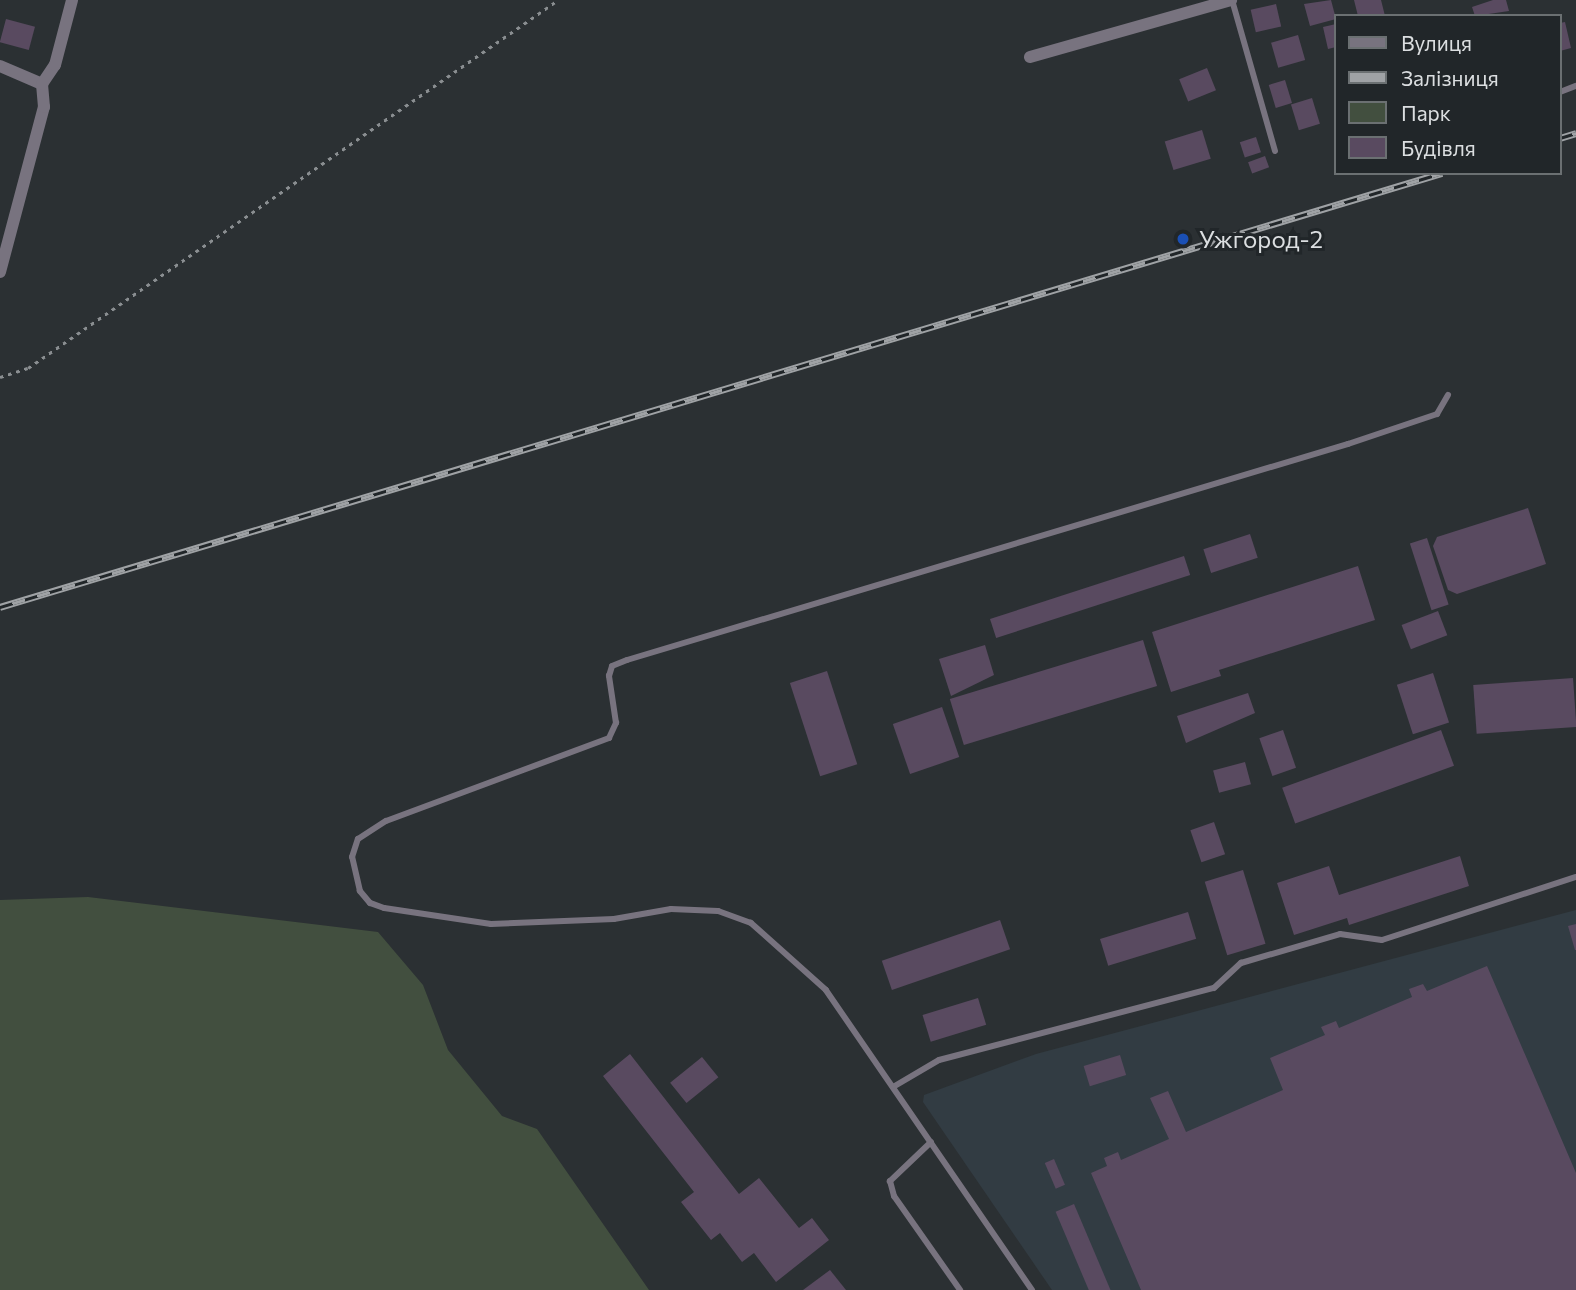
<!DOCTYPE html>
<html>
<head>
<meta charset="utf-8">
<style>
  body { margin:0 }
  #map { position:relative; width:1576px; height:1290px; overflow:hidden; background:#2b3033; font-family:Commissioner,sans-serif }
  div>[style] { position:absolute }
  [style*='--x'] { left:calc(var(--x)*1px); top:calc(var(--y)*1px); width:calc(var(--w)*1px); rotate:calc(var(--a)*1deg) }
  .built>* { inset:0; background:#323c43 }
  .green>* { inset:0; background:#424f3f }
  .building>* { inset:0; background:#594a60; transform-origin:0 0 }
  .path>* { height:2.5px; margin-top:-1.25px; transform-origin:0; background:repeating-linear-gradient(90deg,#8a8e91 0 3.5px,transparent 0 8.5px) }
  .service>* { height:6px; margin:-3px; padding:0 3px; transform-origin:3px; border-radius:3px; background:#78737f }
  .minor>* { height:12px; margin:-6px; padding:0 6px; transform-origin:6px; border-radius:6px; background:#78737f }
  .rail>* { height:7px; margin-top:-3.5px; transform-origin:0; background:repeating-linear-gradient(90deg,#212629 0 13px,#9fa2a5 0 26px); box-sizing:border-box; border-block:2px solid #9fa2a5 }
  .dots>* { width:19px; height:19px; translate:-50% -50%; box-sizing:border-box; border:4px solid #212629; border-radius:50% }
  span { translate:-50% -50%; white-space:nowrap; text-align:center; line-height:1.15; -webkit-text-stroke:6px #212629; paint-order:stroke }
  .poi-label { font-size:24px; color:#dbdee0 }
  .left { translate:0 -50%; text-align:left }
  .legend { position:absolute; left:1334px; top:14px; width:228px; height:161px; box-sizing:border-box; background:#212629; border:2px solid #6b7072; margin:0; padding:9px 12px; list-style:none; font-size:21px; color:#dbdee0 }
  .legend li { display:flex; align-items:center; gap:14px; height:35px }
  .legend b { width:35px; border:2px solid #6b7072 }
</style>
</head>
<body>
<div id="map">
  <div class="built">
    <div style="clip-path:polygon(1576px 910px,1576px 1290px,1052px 1290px,923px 1102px,924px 1095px,1036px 1054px)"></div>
  </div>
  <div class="green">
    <div style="clip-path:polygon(88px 897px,378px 932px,423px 985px,448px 1050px,502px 1116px,537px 1129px,649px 1290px,0 1290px,0 900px)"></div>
  </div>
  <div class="building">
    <div style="clip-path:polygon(1331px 0,1336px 19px,1310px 26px,1304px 4px)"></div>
    <div style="clip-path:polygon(1354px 0,1381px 0,1385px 16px,1358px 16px)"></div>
    <div style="clip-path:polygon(1493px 0,1506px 0,1509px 11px,1475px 16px,1472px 7px)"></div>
    <div style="left:1276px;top:4px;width:23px;height:26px;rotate:77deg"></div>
    <div style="left:6px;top:19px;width:30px;height:24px;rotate:15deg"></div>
    <div style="clip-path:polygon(1565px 22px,1571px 48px,1560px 51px,1560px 23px)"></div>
    <div style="clip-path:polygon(1336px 24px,1336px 47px,1328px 49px,1323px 27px)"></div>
    <div style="left:1298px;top:35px;width:26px;height:28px;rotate:74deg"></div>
    <div style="left:1207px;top:68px;width:24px;height:30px;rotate:68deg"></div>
    <div style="left:1285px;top:80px;width:24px;height:17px;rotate:73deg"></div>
    <div style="left:1312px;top:98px;width:27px;height:22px;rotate:73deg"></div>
    <div style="left:1202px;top:130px;width:30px;height:39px;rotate:73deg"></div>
    <div style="left:1256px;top:137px;width:16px;height:17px;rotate:72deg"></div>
    <div style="left:1265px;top:156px;width:12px;height:18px;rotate:70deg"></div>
    <div style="clip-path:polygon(1528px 508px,1546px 564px,1457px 594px,1448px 590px,1433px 546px,1437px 537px)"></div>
    <div style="left:1250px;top:534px;width:25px;height:49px;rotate:72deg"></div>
    <div style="left:1427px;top:538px;width:70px;height:18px;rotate:72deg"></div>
    <div style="left:1184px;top:556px;width:20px;height:204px;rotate:72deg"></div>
    <div style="clip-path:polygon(1358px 566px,1375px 620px,1219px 670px,1221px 676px,1171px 692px,1152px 632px)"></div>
    <div style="left:1438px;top:611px;width:26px;height:39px;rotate:69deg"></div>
    <div style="left:1143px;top:640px;width:48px;height:202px;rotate:73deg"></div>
    <div style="clip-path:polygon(985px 645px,994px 675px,951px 696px,939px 659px)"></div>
    <div style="left:827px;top:671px;width:98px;height:39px;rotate:72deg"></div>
    <div style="left:1433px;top:673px;width:52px;height:38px;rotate:72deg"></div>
    <div style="left:1573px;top:678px;width:49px;height:100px;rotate:86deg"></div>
    <div style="clip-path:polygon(1248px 693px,1255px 713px,1186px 743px,1177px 716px)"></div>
    <div style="left:942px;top:707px;width:53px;height:52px;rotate:71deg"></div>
    <div style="left:1283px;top:730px;width:40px;height:25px;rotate:71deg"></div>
    <div style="left:1441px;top:730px;width:38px;height:169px;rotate:70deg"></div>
    <div style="left:1245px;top:762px;width:23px;height:33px;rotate:75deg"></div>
    <div style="left:1214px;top:822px;width:34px;height:25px;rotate:71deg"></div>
    <div style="clip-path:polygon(1460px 856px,1469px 886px,1349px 925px,1347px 918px,1294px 935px,1277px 883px,1329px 866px,1339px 895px)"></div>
    <div style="left:1243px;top:870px;width:77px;height:40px;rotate:73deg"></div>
    <div style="left:1188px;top:912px;width:28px;height:92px;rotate:73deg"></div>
    <div style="left:1000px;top:920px;width:31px;height:125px;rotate:71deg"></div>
    <div style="clip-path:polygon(1576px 924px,1576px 950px,1575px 950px,1568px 926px)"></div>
    <div style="clip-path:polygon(1487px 966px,1576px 1173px,1576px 1290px,1141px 1290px,1091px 1173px,1107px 1166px,1104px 1158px,1118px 1152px,1121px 1160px,1169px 1139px,1150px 1098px,1168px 1091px,1186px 1132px,1283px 1090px,1270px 1058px,1325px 1035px,1321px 1027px,1336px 1021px,1339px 1028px,1412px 997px,1409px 989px,1423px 984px,1427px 991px)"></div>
    <div style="left:978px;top:998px;width:28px;height:58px;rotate:73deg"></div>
    <div style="clip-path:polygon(630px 1054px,739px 1194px,759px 1178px,799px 1228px,812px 1218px,829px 1240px,776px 1282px,754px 1253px,742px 1262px,720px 1233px,711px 1240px,681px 1202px,694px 1192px,603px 1076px)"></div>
    <div style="left:1120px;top:1055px;width:21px;height:38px;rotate:73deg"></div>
    <div style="left:702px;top:1057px;width:26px;height:41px;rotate:51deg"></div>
    <div style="left:1054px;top:1159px;width:28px;height:10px;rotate:67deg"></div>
    <div style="left:1074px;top:1204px;width:94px;height:20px;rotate:67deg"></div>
    <div style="clip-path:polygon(830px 1270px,846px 1290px,803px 1290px)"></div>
  </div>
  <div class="path">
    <div style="--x:0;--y:377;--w:29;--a:-18"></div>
    <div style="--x:28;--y:368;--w:645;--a:-34.77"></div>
  </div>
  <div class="service">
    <div style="--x:1232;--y:0;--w:157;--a:74.1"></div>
    <div style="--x:1560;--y:92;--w:17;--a:-21"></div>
    <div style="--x:893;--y:1087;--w:53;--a:-30.4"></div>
    <div style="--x:939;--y:1060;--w:284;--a:-14.7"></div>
    <div style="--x:1214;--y:988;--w:37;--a:-43"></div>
    <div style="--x:1241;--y:963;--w:103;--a:-16.3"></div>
    <div style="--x:1340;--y:934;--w:42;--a:8.1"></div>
    <div style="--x:1382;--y:940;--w:204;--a:-18"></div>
    <div style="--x:931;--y:1142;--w:57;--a:136.4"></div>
    <div style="--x:890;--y:1181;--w:16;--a:75"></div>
    <div style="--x:894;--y:1196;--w:115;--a:54.9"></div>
    <div style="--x:1032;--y:1290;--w:364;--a:-124.5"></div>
    <div style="--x:826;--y:990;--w:101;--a:-138.2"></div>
    <div style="--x:751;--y:923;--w:35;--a:-160"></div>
    <div style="--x:718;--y:911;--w:47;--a:-177.6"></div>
    <div style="--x:671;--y:909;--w:58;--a:170"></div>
    <div style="--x:614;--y:919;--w:123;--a:177.7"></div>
    <div style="--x:491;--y:924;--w:108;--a:-171.5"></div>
    <div style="--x:384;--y:908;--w:15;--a:-160"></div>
    <div style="--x:370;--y:903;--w:16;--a:-130"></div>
    <div style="--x:360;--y:891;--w:35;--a:-103"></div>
    <div style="--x:352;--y:857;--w:19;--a:-72"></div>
    <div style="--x:358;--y:839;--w:33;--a:-33"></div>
    <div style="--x:386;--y:821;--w:238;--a:-20.4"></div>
    <div style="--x:609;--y:738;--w:17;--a:-65"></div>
    <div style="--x:616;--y:723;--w:48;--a:-98.5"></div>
    <div style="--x:609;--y:676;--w:10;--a:-73"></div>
    <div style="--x:612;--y:666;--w:16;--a:-22"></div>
    <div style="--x:627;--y:660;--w:753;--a:-16.68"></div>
    <div style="--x:1348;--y:444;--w:94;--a:-18.6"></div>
    <div style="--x:1437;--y:414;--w:22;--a:-60"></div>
  </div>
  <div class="minor">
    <div style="--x:1030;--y:57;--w:209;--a:-15.8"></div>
    <div style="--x:0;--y:66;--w:46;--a:23.2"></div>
    <div style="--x:0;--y:272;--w:171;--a:-75.1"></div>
    <div style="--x:44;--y:107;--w:23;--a:-95"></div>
    <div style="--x:42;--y:84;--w:23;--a:-56"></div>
    <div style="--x:55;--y:65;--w:67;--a:-75.3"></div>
  </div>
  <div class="rail">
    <div style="--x:1560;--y:138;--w:17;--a:-17"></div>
    <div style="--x:0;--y:607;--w:1506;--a:-16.75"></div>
  </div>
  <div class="dots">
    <div style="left:1183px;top:239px;background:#1a4fb4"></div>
  </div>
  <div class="poi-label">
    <span class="left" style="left:1199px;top:239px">Ужгород-2</span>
  </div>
  <ul class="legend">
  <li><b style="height:9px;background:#78737f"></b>Вулиця</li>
  <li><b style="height:9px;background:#9fa2a5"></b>Залізниця</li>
  <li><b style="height:19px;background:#424f3f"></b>Парк</li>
  <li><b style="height:19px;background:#594a60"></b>Будівля</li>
  </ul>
</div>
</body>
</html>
